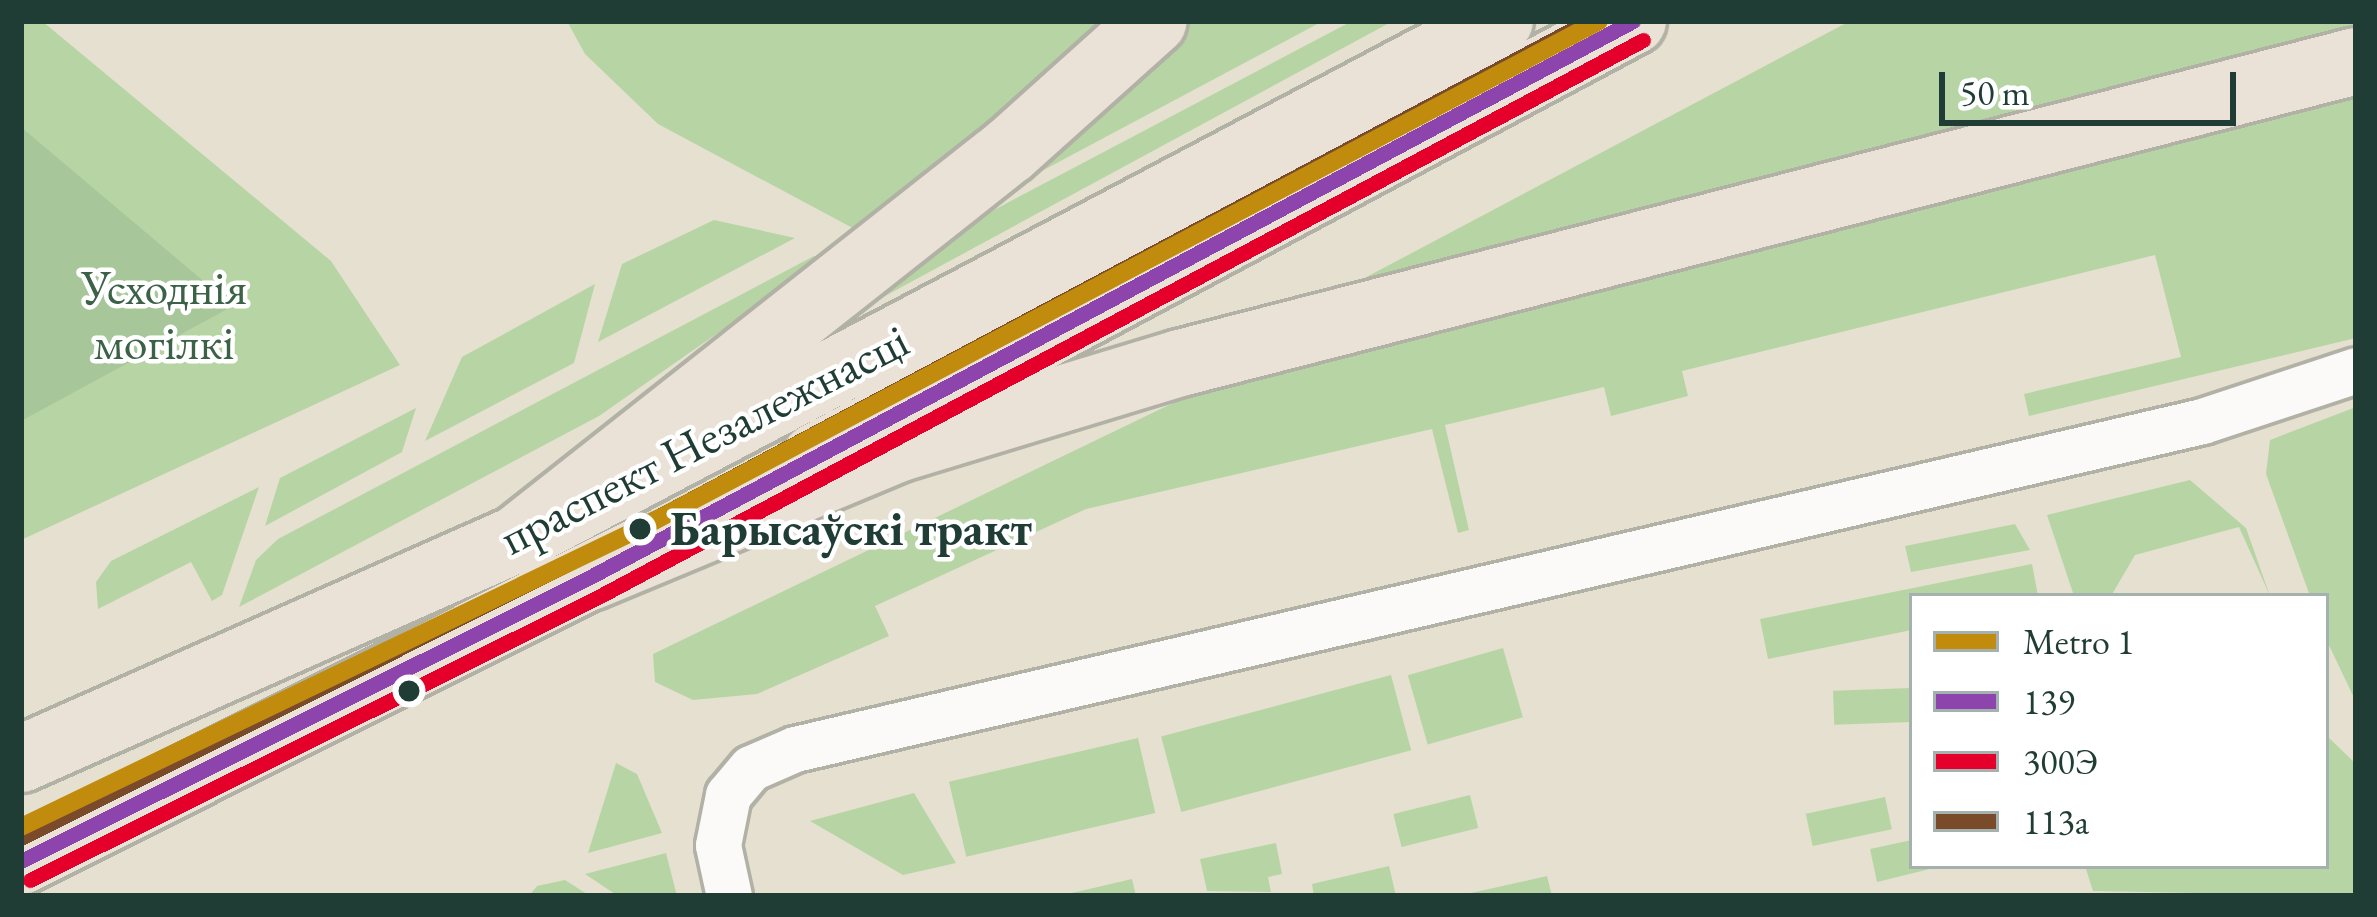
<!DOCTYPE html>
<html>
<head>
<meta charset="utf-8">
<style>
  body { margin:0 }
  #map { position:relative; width:2377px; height:917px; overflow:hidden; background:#e6e0d0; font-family:"EB Garamond",serif }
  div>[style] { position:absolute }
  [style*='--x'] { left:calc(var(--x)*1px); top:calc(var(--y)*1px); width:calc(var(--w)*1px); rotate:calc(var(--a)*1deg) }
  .green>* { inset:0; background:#b7d5a4; transform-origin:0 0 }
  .forest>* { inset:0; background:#a7c69a }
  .roads { filter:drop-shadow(3px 0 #b2b1a6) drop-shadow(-3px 0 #b2b1a6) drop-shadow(0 3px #b2b1a6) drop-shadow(0 -3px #b2b1a6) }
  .street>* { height:45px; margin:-22.5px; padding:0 22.5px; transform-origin:22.5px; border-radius:22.5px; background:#fbfaf8 }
  .primary>* { height:66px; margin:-33px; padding:0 33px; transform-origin:33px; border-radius:33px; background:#eae2d6 }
  .highway>* { height:66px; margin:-33px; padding:0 33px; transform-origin:33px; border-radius:33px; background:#eae2d6 }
  .bus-1>* { height:15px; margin:-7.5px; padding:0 7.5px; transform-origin:7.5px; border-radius:7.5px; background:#8e44ad }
  .bus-2>* { height:15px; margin:-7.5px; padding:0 7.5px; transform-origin:7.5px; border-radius:7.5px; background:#e4002b }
  .bus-3>* { height:15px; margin:-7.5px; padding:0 7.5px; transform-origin:7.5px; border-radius:7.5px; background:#7a4b2a }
  .metro-1>* { height:18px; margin:-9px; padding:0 9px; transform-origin:9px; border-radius:9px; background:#c18c0d }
  .dots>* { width:33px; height:33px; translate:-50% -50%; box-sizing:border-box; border:6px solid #fff; border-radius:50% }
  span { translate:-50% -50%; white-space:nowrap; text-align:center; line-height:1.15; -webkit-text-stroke:9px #fff; paint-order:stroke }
  .park-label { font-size:48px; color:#3b6147 }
  .street-label { font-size:48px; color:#1f3d34 }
  .stop-label { font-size:48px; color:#1f3d34; font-weight:700 }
  .left { translate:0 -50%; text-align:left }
  .frame { position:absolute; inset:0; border:24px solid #1f3d34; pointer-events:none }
  .legend { position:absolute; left:1909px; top:593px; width:420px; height:276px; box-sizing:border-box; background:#fff; border:3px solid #a5b1ae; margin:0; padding:15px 21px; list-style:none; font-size:36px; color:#1f3d34 }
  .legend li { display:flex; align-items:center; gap:24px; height:60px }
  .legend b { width:60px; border:3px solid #a5b1ae }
  .scale { position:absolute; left:1939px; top:72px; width:297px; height:54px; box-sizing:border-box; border:6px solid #1f3d34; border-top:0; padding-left:15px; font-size:36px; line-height:42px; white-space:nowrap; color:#1f3d34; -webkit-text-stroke:9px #fff; paint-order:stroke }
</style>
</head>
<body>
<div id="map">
  <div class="green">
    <div style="clip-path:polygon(21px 21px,42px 21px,331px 261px,400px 365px,21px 540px)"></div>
    <div style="clip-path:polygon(567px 21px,1127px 21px,875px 240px,658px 124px,585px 54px)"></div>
    <div style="clip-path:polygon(1178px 21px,1323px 21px,899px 247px)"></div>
    <div style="clip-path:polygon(1352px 21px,1393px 21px,765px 361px,897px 261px)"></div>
    <div style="clip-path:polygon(1850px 21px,2356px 21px,2356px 31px,1272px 327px)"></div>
    <div style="clip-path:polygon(2356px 91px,2356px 338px,2029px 416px,2024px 394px,2181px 357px,2155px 255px,1682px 371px,1688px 396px,1611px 416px,1604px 387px,1445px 425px,1469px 530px,1458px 533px,1432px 429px,1086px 509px,875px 606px,889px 636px,757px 694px,693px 700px,655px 682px,653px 654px,1202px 389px)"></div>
    <div style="clip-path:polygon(714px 220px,795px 238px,598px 342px,622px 264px)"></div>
    <div style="clip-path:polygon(814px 256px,824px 259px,599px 416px,239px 607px,256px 560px,278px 539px)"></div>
    <div style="clip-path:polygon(595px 284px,574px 363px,425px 441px,462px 357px)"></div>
    <div style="clip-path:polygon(2356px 407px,2356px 702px,2326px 639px,2326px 596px,2310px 596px,2266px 474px,2270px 440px)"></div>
    <div style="clip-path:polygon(416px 408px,402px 452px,265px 526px,280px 478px)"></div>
    <div style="clip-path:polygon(2190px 480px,2246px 528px,2270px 596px,2239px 527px,2135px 555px,2111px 596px,2074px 596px,2047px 515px)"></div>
    <div style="clip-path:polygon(259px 487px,222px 595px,212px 601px,191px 562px,98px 609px,96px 582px,111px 561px)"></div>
    <div style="clip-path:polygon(2015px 524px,2030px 550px,1911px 572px,1905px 546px)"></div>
    <div style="clip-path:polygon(2032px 564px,2038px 596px,1912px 596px,1912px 630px,1768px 659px,1760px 619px)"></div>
    <div style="left:1503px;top:648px;width:72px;height:99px;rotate:74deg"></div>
    <div style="left:1391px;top:675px;width:78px;height:238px;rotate:75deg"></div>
    <div style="left:1911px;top:688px;width:34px;height:78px;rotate:88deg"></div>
    <div style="clip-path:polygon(2326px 735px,2356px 764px,2356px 896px,2093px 891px,2085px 866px,2326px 866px)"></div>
    <div style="left:1138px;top:738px;width:77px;height:194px;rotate:77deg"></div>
    <div style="clip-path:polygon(616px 763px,637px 774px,662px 833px,588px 853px)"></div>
    <div style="clip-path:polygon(914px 793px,956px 863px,903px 875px,810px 821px)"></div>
    <div style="left:1470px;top:795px;width:34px;height:79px;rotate:76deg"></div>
    <div style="left:1885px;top:797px;width:33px;height:81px;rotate:78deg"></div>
    <div style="clip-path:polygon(1912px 840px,1912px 866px,1942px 866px,1877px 882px,1870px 849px)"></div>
    <div style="clip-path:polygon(1276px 843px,1282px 874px,1268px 877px,1271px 892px,1207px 891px,1200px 859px)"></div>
    <div style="clip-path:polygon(666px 853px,677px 896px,618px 896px,585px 874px)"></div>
    <div style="clip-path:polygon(1389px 866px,1396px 896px,1314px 896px,1312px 884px)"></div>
    <div style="clip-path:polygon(1547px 876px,1552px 896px,1471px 896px,1471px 893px)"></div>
    <div style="clip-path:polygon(1132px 879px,1136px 896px,1059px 896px)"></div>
    <div style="clip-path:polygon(565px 880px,590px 896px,529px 896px,537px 886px)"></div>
  </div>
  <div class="forest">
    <div style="clip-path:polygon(21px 127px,233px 306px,21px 421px)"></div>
  </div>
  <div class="roads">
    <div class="street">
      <div style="--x:729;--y:896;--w:52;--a:-102.2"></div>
      <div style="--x:718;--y:845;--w:51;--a:-78.7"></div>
      <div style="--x:728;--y:795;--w:35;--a:-50"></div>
      <div style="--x:751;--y:768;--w:48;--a:-23.4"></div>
      <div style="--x:795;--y:749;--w:1445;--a:-13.12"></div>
      <div style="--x:2202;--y:421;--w:162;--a:-18.3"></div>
    </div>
    <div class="primary">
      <div style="--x:815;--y:457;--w:927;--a:-28.06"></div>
      <div style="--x:21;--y:759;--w:543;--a:-23.92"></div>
      <div style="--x:517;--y:539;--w:1111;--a:-27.79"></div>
      <div style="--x:21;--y:861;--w:692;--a:-26.6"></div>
    </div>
    <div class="highway">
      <div style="--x:517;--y:539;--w:628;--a:-38.28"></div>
      <div style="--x:1010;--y:150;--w:193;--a:-41.9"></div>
      <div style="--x:590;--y:577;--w:336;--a:-22.6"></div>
      <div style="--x:900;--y:448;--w:293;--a:-16.9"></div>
      <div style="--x:1180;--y:363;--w:1214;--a:-14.4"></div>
    </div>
  </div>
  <div class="bus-1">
    <div style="--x:21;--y:861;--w:636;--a:-26.52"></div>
    <div style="--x:590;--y:577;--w:1182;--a:-28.06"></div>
  </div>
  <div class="bus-2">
    <div style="--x:30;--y:880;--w:637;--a:-26.48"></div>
    <div style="--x:600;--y:596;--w:1182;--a:-28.06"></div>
  </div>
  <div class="bus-3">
    <div style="--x:21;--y:838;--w:625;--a:-26.61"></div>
    <div style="--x:580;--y:558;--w:1142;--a:-28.05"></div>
  </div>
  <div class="metro-1">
    <div style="--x:21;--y:827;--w:684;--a:-25.74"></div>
    <div style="--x:637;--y:530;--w:1088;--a:-27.88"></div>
  </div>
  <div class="dots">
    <div style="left:640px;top:529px;background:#1f3d34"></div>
    <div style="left:409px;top:691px;background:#1f3d34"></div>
  </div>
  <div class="park-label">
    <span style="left:164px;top:315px">Усходнія<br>могілкі</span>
  </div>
  <div class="street-label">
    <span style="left:704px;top:439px;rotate:-27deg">праспект Незалежнасці</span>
  </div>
  <div class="stop-label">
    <span class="left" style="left:670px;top:529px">Барысаўскі тракт</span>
  </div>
  <div class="frame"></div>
  <ul class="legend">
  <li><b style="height:15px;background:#c18c0d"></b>Metro 1</li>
  <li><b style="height:15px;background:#8e44ad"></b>139</li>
  <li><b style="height:15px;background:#e4002b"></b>300Э</li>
  <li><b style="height:15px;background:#7a4b2a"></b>113а</li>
  </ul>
  <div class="scale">50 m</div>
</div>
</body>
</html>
